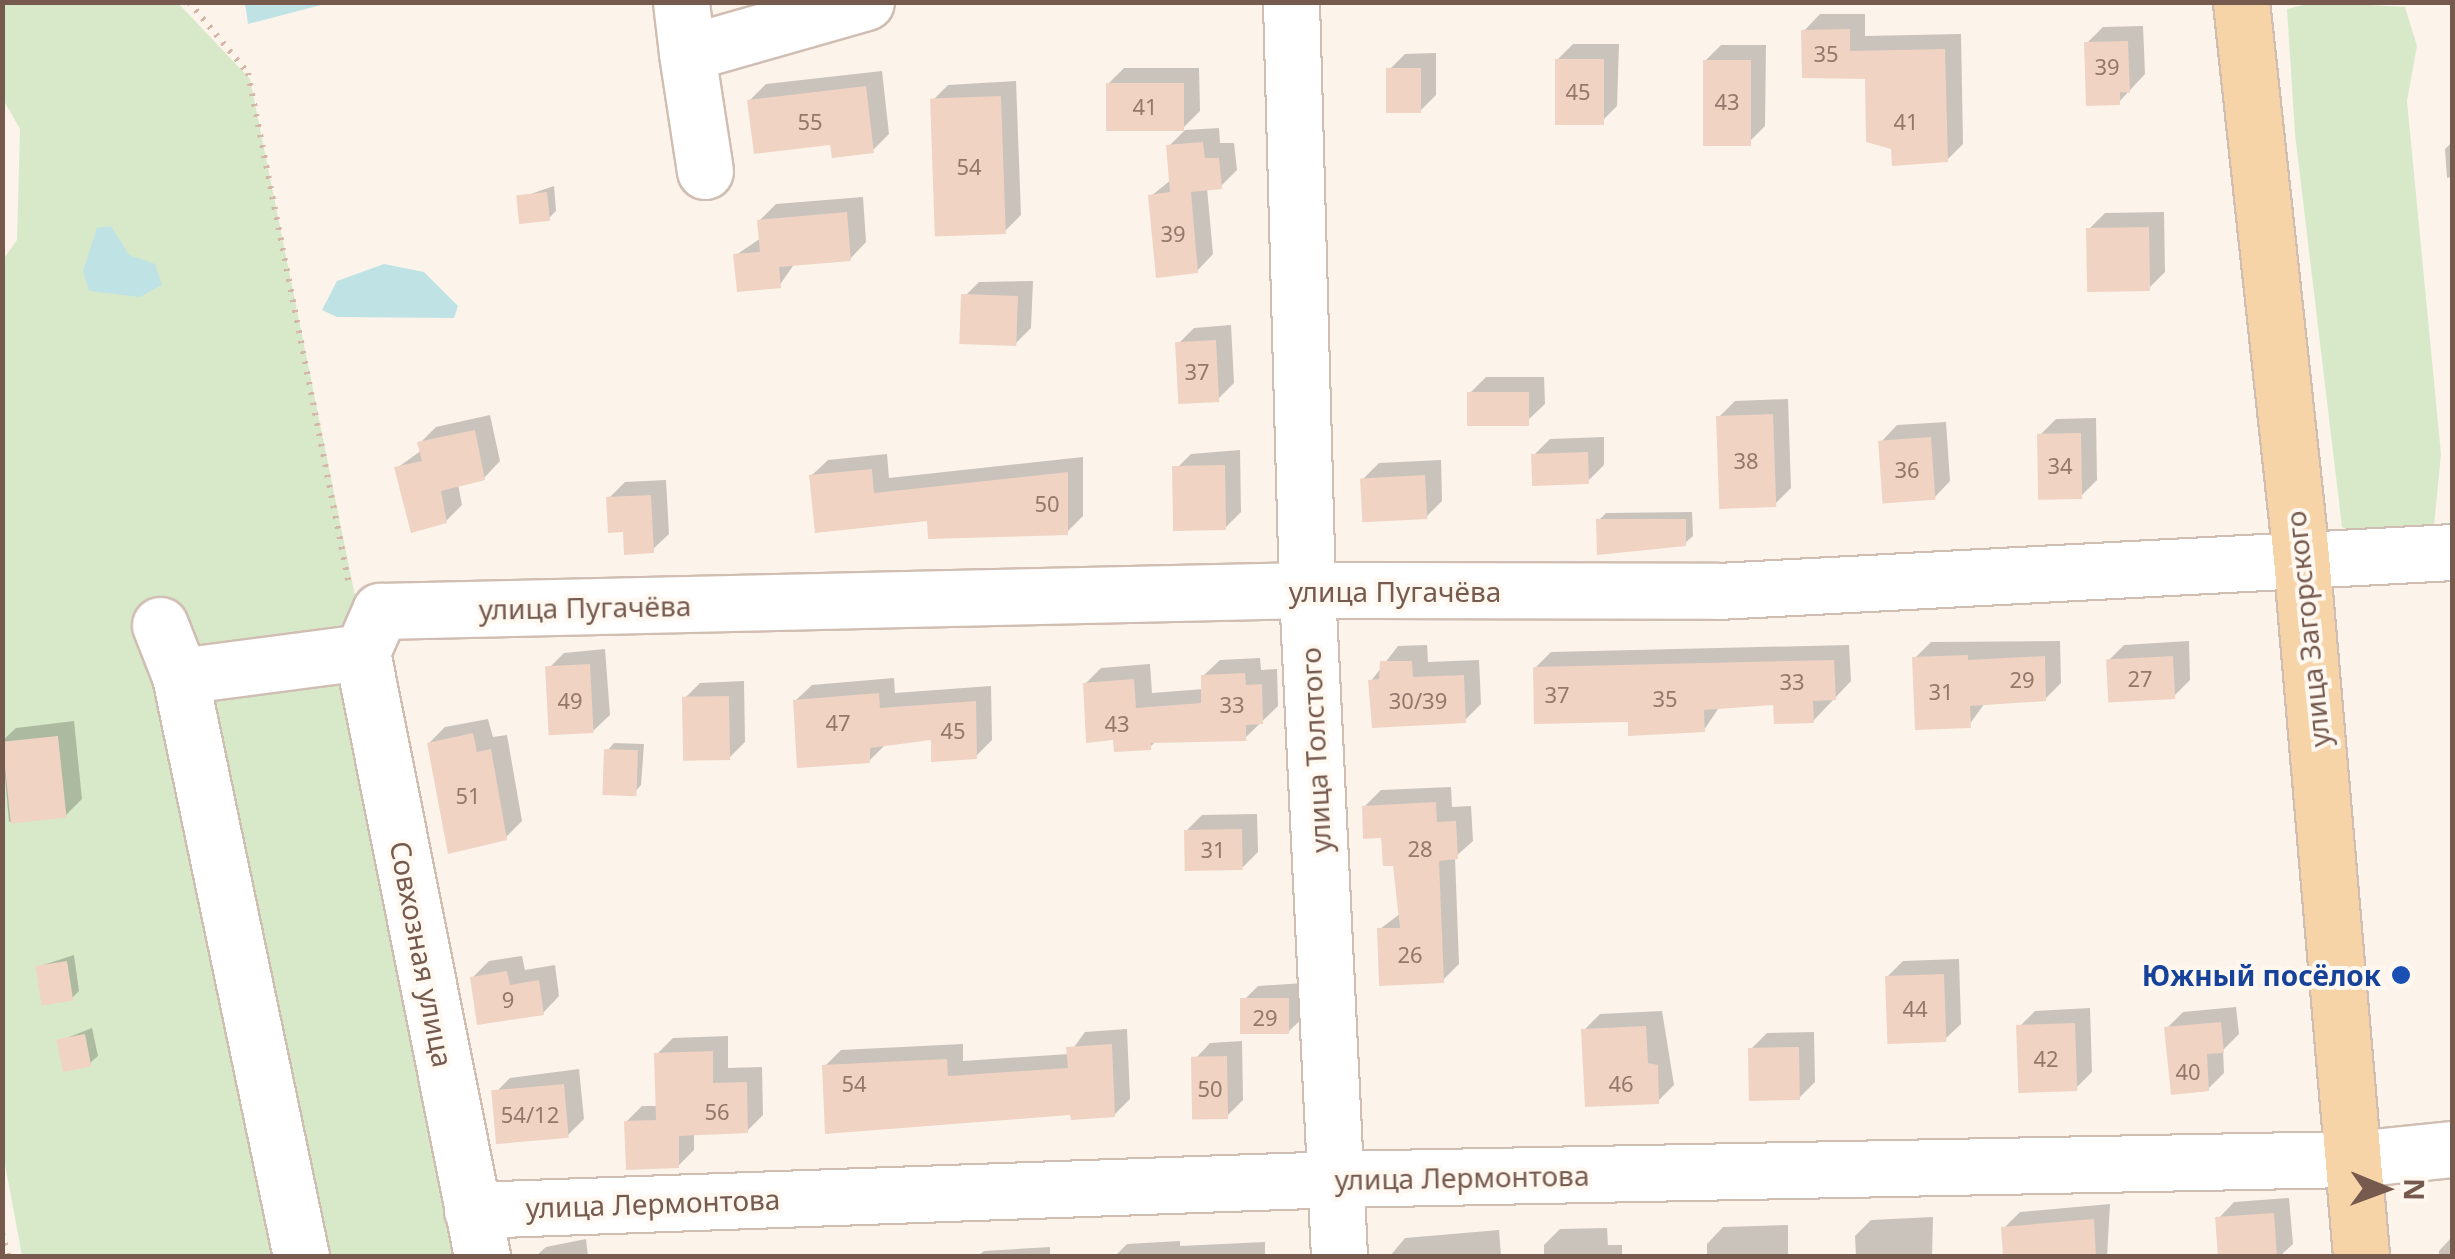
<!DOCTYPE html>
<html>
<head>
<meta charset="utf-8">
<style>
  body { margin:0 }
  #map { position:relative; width:2455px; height:1259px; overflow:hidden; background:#fcf4eb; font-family:"Noto Sans",sans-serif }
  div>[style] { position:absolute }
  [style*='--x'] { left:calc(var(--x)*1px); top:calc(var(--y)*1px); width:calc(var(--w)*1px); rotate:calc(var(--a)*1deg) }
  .green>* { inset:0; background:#d8e9c9 }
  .water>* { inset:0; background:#bfe2e5 }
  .shadow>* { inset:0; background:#0003 }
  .building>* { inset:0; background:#f0d3c3; transform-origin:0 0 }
  .path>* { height:6px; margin-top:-3px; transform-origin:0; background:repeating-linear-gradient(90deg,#d5b6a6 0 2.5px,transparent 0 10.5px) }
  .roads { filter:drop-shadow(2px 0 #d0beb3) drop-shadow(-2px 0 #d0beb3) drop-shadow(0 2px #d0beb3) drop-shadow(0 -2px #d0beb3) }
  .minor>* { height:55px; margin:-27.5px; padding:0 27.5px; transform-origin:27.5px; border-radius:27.5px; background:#fff }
  .major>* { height:55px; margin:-27.5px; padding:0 27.5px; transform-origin:27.5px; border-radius:27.5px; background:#f6d4a7 }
  .dots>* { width:28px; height:28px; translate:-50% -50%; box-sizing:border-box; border:5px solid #fef8f1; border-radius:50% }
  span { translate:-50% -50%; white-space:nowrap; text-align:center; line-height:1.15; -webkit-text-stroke:8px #fef8f1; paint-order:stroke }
  .number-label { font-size:22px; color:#94786b }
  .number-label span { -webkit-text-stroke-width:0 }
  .street-label { font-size:28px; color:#765a4e }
  .transit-label { font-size:28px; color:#164399; font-weight:700 }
  .right { translate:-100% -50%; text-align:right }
  .frame { position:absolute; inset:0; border:5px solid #765a4e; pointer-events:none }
  .north { position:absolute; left:2335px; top:1139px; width:100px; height:100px; -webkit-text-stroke:8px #fef8f1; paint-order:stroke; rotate:91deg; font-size:28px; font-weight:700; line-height:40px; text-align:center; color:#765a4e }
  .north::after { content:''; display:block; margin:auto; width:35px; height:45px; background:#765a4e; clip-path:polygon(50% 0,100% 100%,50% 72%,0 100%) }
</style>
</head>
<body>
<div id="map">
  <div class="green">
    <div style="clip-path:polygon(2316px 2px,2405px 7px,2417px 46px,2407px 101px,2441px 454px,2434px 526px,2363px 538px,2342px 527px,2295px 134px,2287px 9px)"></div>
    <div style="clip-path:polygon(2px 3px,178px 3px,250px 79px,489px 1256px,22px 1256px,2px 1148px,2px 261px,17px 240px,20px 129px,3px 99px)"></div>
  </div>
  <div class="water">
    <div style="clip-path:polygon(245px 3px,245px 2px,329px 3px,248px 24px)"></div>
    <div style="clip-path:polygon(111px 226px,129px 255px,155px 264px,162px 285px,140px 297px,89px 291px,83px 271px,97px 228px)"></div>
    <div style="clip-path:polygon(384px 264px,424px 272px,458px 306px,454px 318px,337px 317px,322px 310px,337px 281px)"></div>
  </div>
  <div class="shadow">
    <div style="clip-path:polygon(1820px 14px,1865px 14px,1865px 36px,1961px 34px,1963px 144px,1947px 160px,1894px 147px,1868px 76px,1804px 31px)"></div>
    <div style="clip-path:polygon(2143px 26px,2145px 74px,2119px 102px,2087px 43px,2103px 27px)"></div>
    <div style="clip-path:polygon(1573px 44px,1619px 44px,1617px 106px,1601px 122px,1557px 60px)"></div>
    <div style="clip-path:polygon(1721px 45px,1766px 45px,1765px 126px,1749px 142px,1705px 61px)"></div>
    <div style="clip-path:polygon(1436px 53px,1436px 95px,1420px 111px,1389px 70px,1405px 54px)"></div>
    <div style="clip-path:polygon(1124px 68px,1199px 68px,1200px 111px,1184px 127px,1108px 84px)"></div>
    <div style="clip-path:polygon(882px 71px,889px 134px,873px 150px,832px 143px,750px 100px,766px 84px)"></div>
    <div style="clip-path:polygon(1016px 81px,1021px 215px,1005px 231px,932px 101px,948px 85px)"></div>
    <div style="clip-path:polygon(1219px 128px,1220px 143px,1234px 143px,1237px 170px,1221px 186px,1207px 188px,1213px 254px,1197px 271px,1151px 196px,1172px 179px,1169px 146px,1185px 130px)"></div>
    <div style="clip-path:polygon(2452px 142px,2452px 177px,2447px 178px,2445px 149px)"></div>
    <div style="clip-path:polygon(554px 186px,556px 211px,549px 218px,519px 198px)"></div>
    <div style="clip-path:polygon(863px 197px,866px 242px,850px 259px,795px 263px,779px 286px,736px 255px,761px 238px,760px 220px,776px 204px)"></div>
    <div style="clip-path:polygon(2164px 212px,2165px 272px,2149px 288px,2089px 229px,2105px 213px)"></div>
    <div style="clip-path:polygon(1033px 281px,1031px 328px,1015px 344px,963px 298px,979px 282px)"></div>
    <div style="clip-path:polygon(1231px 325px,1234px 383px,1218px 399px,1178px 344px,1194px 328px)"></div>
    <div style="clip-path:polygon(1486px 377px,1544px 377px,1545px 404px,1528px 420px,1470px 393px)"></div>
    <div style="clip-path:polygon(1788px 399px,1791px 488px,1775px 504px,1719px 417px,1735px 401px)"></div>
    <div style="clip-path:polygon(490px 415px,500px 461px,484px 478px,458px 484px,462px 505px,446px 521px,397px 468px,422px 450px,420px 443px,436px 427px)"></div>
    <div style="clip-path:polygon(2096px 418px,2097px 480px,2081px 496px,2040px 435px,2056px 419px)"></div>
    <div style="clip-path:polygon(1946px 422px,1950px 481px,1934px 498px,1881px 442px,1897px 425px)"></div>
    <div style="clip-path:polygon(1604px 437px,1604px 465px,1588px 481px,1534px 455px,1550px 439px)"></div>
    <div style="clip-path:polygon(1240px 450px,1241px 512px,1225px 528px,1175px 470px,1191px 454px)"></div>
    <div style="clip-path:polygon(887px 454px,889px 478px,1083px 457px,1083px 516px,1067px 532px,929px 519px,811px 476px,828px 460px)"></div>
    <div style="clip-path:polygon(1441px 460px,1442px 501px,1426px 517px,1363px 479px,1379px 463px)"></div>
    <div style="clip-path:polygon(666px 480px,669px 534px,652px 550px,626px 529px,609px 498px,625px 482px)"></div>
    <div style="clip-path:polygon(1692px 512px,1693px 536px,1685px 543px,1599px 520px,1606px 513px)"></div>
    <div style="clip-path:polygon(2060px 641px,2061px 683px,2045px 699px,1985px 703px,1969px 725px,1915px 658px,1931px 642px)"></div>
    <div style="clip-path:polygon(2189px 641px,2190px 680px,2174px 696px,2108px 661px,2124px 645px)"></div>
    <div style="clip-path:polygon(1427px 645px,1428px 662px,1479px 660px,1481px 704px,1465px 720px,1371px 681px,1398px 646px)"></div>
    <div style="clip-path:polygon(1849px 645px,1851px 681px,1813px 721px,1776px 702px,1720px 706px,1704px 730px,1630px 719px,1535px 668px,1551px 652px)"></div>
    <div style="clip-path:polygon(605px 649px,610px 715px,593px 731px,548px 669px,564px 653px)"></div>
    <div style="clip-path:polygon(1260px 658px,1261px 670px,1277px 669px,1278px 706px,1245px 738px,1157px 740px,1150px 747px,1115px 737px,1085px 684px,1101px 668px,1150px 664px,1152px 693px,1204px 689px,1203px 676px,1220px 660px)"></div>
    <div style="clip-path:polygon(894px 678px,895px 693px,991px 686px,992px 740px,976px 756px,933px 738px,887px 743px,869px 761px,795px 701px,812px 685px)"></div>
    <div style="clip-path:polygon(744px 681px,745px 742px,729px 758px,684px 699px,700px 683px)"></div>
    <div style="clip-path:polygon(488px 719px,493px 737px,507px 735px,522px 821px,506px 837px,429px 743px,445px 727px)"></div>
    <div style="clip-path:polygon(74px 721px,82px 799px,66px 815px,9px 822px,2px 741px,16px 728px)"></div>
    <div style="clip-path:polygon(614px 743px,644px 744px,641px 785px,634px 793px,607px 751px)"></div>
    <div style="clip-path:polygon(1451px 787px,1452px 807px,1471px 806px,1473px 841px,1455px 857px,1459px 964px,1443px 980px,1380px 929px,1401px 913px,1395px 863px,1364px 807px,1381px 790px)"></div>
    <div style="clip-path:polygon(1257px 814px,1258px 852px,1242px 868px,1186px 831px,1202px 815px)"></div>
    <div style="clip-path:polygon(74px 955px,79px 991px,72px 998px,37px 967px)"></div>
    <div style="clip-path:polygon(522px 956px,525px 970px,555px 965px,559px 996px,543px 1013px,473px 977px,489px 961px)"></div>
    <div style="clip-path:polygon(1959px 959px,1961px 1024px,1944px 1040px,1887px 977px,1903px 961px)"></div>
    <div style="clip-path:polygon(1304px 983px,1305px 1016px,1288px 1032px,1242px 1002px,1258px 986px)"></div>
    <div style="clip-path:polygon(2236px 1007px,2239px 1034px,2223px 1050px,2224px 1073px,2208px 1089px,2167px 1028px,2183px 1012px)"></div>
    <div style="clip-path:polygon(2090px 1008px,2092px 1072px,2076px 1088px,2019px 1027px,2035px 1011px)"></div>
    <div style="clip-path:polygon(1662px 1011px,1674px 1085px,1658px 1101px,1584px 1030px,1600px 1014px)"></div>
    <div style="clip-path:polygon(92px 1028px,98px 1056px,90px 1063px,59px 1041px)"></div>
    <div style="clip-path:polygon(1127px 1029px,1130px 1099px,1114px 1115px,825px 1066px,841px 1050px,963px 1044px,963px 1061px,1069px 1054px,1085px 1032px)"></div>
    <div style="clip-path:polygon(1814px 1032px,1815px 1082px,1799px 1098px,1751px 1049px,1767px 1033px)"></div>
    <div style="clip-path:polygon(728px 1036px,728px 1068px,762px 1067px,763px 1115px,747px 1131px,694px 1133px,694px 1150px,678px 1166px,626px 1122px,642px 1106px,658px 1106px,657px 1054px,673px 1038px)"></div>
    <div style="clip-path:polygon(1242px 1041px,1243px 1100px,1227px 1116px,1194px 1060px,1210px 1043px)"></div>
    <div style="clip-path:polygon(579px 1069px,584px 1119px,568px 1135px,494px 1094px,510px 1078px)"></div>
    <div style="clip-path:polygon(2289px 1198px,2293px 1244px,2280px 1256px,2220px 1256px,2218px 1219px,2234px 1202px)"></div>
    <div style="clip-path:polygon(2110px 1204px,2107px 1256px,2005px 1256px,2004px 1228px,2020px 1212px)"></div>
    <div style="clip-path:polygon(1933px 1217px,1932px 1256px,1856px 1256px,1855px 1236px,1871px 1220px)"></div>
    <div style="clip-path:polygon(1788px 1225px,1788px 1256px,1707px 1256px,1707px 1244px,1723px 1227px)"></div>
    <div style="clip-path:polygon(1607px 1228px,1608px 1245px,1622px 1245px,1622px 1256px,1544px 1256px,1544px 1245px,1560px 1229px)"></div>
    <div style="clip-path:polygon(1499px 1230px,1501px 1256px,1390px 1256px,1405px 1238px)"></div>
    <div style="clip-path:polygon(2452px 1237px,2452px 1256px,2439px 1256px,2439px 1251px)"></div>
    <div style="clip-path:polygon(586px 1239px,588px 1256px,536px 1256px,546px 1247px)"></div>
    <div style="clip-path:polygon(1180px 1241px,1180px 1246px,1265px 1242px,1265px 1256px,1115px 1256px,1127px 1244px)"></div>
    <div style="clip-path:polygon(1050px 1247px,1050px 1256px,978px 1256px,984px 1251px)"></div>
  </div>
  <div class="building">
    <div style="clip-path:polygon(1850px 29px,1850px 51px,1945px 49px,1948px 162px,1892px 166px,1891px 149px,1866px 142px,1865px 79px,1802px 78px,1801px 30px)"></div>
    <div style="clip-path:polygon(2128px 41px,2130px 93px,2120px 92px,2120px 105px,2086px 106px,2084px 42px)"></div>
    <div style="left:1555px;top:59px;width:49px;height:66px"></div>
    <div style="left:1703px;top:60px;width:48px;height:86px"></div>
    <div style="left:1421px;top:68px;width:45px;height:35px;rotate:90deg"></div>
    <div style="left:1106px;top:83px;width:78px;height:48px"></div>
    <div style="clip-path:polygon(866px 86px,874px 153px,832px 158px,830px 145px,754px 154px,747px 100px)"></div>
    <div style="left:1001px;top:96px;width:138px;height:71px;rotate:88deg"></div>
    <div style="clip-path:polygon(1203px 142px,1205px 158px,1219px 158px,1222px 189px,1191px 192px,1198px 273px,1156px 278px,1148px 195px,1170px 192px,1166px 145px)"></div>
    <div style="left:547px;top:192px;width:29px;height:31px;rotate:84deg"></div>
    <div style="clip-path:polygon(847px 212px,851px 261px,779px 267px,781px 288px,737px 292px,733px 254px,760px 252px,757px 220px)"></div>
    <div style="left:2149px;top:227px;width:64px;height:63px;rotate:89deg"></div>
    <div style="left:1018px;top:296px;width:50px;height:57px;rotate:92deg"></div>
    <div style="left:1216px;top:340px;width:62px;height:41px;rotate:87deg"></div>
    <div style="left:1467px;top:392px;width:62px;height:34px"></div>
    <div style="left:1773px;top:414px;width:93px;height:57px;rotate:88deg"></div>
    <div style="clip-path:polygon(475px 430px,485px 480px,441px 491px,447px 523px,411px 533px,394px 467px,422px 461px,417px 442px)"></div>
    <div style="left:2081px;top:433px;width:66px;height:44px;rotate:89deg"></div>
    <div style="left:1931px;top:437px;width:63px;height:53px;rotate:86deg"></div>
    <div style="left:1588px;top:452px;width:32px;height:57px;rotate:88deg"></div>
    <div style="left:1225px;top:465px;width:65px;height:53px;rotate:89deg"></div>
    <div style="clip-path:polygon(872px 469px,874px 493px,1068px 472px,1068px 535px,928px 539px,927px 521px,815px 533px,809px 475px)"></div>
    <div style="left:1425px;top:475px;width:44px;height:65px;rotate:87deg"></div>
    <div style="clip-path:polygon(651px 495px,654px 553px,624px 555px,623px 532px,608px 533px,606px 497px)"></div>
    <div style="clip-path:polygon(1596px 519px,1686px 519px,1686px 546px,1597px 555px)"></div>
    <div style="clip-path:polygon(1968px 655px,1968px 660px,2045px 656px,2046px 701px,1970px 706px,1971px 728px,1915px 730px,1912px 657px)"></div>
    <div style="left:2173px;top:656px;width:43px;height:67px;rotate:87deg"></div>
    <div style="clip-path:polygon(1834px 660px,1836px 700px,1813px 701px,1814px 723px,1774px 724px,1773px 705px,1704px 710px,1705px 732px,1628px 736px,1628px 722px,1534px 724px,1533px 667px)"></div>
    <div style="clip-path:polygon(1380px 661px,1412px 661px,1413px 677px,1464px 675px,1466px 723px,1372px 728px,1368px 680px,1379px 679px)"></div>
    <div style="left:590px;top:664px;width:69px;height:45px;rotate:87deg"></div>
    <div style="clip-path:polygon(1245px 673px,1246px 685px,1262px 684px,1263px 724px,1246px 725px,1246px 741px,1151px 743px,1151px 750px,1114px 752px,1113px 740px,1086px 743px,1083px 683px,1134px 679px,1136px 708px,1201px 703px,1201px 675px)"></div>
    <div style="clip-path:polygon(879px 693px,880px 708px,976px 701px,977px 759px,931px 762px,931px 740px,870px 748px,870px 763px,797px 768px,793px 700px)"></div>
    <div style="left:729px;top:696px;width:64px;height:47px;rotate:89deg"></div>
    <div style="clip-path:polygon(473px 733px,477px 752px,491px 749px,507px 840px,448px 854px,427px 743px)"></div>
    <div style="left:58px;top:736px;width:82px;height:56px;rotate:84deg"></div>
    <div style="left:604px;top:749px;width:34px;height:46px;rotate:2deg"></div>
    <div style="clip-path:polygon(1436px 802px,1437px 822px,1456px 821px,1458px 859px,1439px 861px,1444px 983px,1379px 986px,1377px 928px,1400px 928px,1393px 866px,1383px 866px,1381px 838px,1363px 839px,1362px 806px)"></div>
    <div style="left:1242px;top:829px;width:41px;height:58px;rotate:89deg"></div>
    <div style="left:67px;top:961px;width:40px;height:32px;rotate:81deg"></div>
    <div style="clip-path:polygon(507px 971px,510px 985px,539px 980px,544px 1015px,477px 1025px,470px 977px)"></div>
    <div style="left:1944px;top:974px;width:68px;height:59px;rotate:88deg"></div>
    <div style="left:1289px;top:998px;width:36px;height:49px;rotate:90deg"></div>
    <div style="clip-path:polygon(2221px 1022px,2224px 1053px,2207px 1054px,2209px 1091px,2171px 1095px,2164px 1027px)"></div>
    <div style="left:2075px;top:1023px;width:68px;height:59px;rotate:88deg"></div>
    <div style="clip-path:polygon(1646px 1026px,1648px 1063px,1658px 1065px,1659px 1104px,1585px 1107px,1581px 1029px)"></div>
    <div style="left:85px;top:1034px;width:33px;height:29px;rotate:79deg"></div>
    <div style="clip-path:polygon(1112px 1044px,1115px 1117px,1071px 1120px,1070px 1115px,825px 1134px,822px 1065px,947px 1059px,948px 1076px,1068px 1068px,1066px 1047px)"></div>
    <div style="left:1799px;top:1047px;width:53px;height:51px;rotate:89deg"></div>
    <div style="clip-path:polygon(713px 1051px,713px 1083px,747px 1082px,748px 1133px,679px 1136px,679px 1168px,626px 1170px,624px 1121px,656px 1120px,654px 1053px)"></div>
    <div style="left:1227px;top:1056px;width:63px;height:36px;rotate:89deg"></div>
    <div style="left:564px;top:1084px;width:54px;height:73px;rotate:85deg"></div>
    <div style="left:2274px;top:1213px;width:43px;height:59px;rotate:86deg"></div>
    <div style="clip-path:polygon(2094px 1219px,2096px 1256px,2003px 1256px,2001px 1227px)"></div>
  </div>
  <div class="path">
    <div style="--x:189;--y:2;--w:92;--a:50.3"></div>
    <div style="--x:248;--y:73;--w:517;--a:78.84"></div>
    <div style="--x:2;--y:1233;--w:24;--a:75"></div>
  </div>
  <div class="roads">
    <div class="minor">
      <div style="--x:681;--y:2;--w:51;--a:83.3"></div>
      <div style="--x:1291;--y:2;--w:588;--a:88.44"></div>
      <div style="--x:1307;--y:590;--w:667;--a:87.25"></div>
      <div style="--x:705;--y:171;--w:119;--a:-98.7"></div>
      <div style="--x:687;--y:53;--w:186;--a:-15.9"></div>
      <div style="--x:160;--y:625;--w:55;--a:68.6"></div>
      <div style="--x:180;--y:676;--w:592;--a:78.22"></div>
      <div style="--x:362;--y:652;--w:45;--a:-66.3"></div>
      <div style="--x:380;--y:611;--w:927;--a:-1.3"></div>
      <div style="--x:1307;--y:590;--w:411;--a:0.1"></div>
      <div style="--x:1718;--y:591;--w:735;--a:-3.04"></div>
      <div style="--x:362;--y:652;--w:616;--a:78.76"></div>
      <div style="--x:180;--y:676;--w:184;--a:-7.5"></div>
      <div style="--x:472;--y:1210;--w:865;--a:-2.05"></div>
      <div style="--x:1336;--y:1179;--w:1018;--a:-1.13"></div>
      <div style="--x:2354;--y:1159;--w:99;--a:-5.8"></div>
    </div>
    <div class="major">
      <div style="--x:2241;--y:2;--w:558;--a:83.83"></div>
      <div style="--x:2301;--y:557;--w:702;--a:85.09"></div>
    </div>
  </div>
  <div class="dots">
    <div style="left:2401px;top:975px;background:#1a4fb4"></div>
  </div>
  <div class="number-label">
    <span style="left:1826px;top:54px">35</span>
    <span style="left:2107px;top:67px">39</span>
    <span style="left:1578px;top:92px">45</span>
    <span style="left:1727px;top:102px">43</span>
    <span style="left:1145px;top:107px">41</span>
    <span style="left:810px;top:122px">55</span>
    <span style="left:1906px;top:122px">41</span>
    <span style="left:969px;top:167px">54</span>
    <span style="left:1173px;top:234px">39</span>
    <span style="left:1197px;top:372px">37</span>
    <span style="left:1746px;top:461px">38</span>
    <span style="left:2060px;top:466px">34</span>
    <span style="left:1907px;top:470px">36</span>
    <span style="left:1047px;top:504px">50</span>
    <span style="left:2140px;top:679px">27</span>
    <span style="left:2022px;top:680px">29</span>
    <span style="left:1792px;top:682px">33</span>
    <span style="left:1941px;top:692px">31</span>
    <span style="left:1557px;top:695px">37</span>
    <span style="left:1665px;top:699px">35</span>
    <span style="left:570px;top:701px">49</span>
    <span style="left:1418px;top:701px">30/39</span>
    <span style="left:1232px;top:705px">33</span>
    <span style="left:838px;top:723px">47</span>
    <span style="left:1117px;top:724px">43</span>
    <span style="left:953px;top:731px">45</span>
    <span style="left:468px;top:796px">51</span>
    <span style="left:1420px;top:849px">28</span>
    <span style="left:1213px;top:850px">31</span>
    <span style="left:1410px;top:955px">26</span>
    <span style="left:508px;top:1000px">9</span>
    <span style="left:1915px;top:1009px">44</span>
    <span style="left:1265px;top:1018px">29</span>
    <span style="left:2046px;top:1059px">42</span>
    <span style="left:2188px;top:1072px">40</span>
    <span style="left:854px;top:1084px">54</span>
    <span style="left:1621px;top:1084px">46</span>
    <span style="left:1210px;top:1089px">50</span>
    <span style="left:717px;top:1112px">56</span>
    <span style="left:530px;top:1115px">54/12</span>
  </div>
  <div class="street-label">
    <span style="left:1395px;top:591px">улица Пугачёва</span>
    <span style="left:585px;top:607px;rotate:-1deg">улица Пугачёва</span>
    <span style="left:2307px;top:629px;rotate:-96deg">улица Загорского</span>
    <span style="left:1315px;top:750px;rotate:-93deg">улица Толстого</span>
    <span style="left:422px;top:954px;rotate:79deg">Совхозная улица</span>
    <span style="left:1462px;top:1177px;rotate:-1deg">улица Лермонтова</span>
    <span style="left:653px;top:1203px;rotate:-2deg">улица Лермонтова</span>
  </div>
  <div class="transit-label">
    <span class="right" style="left:2381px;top:975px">Южный посёлок</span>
  </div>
  <div class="frame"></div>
  <div class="north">N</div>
</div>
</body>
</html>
